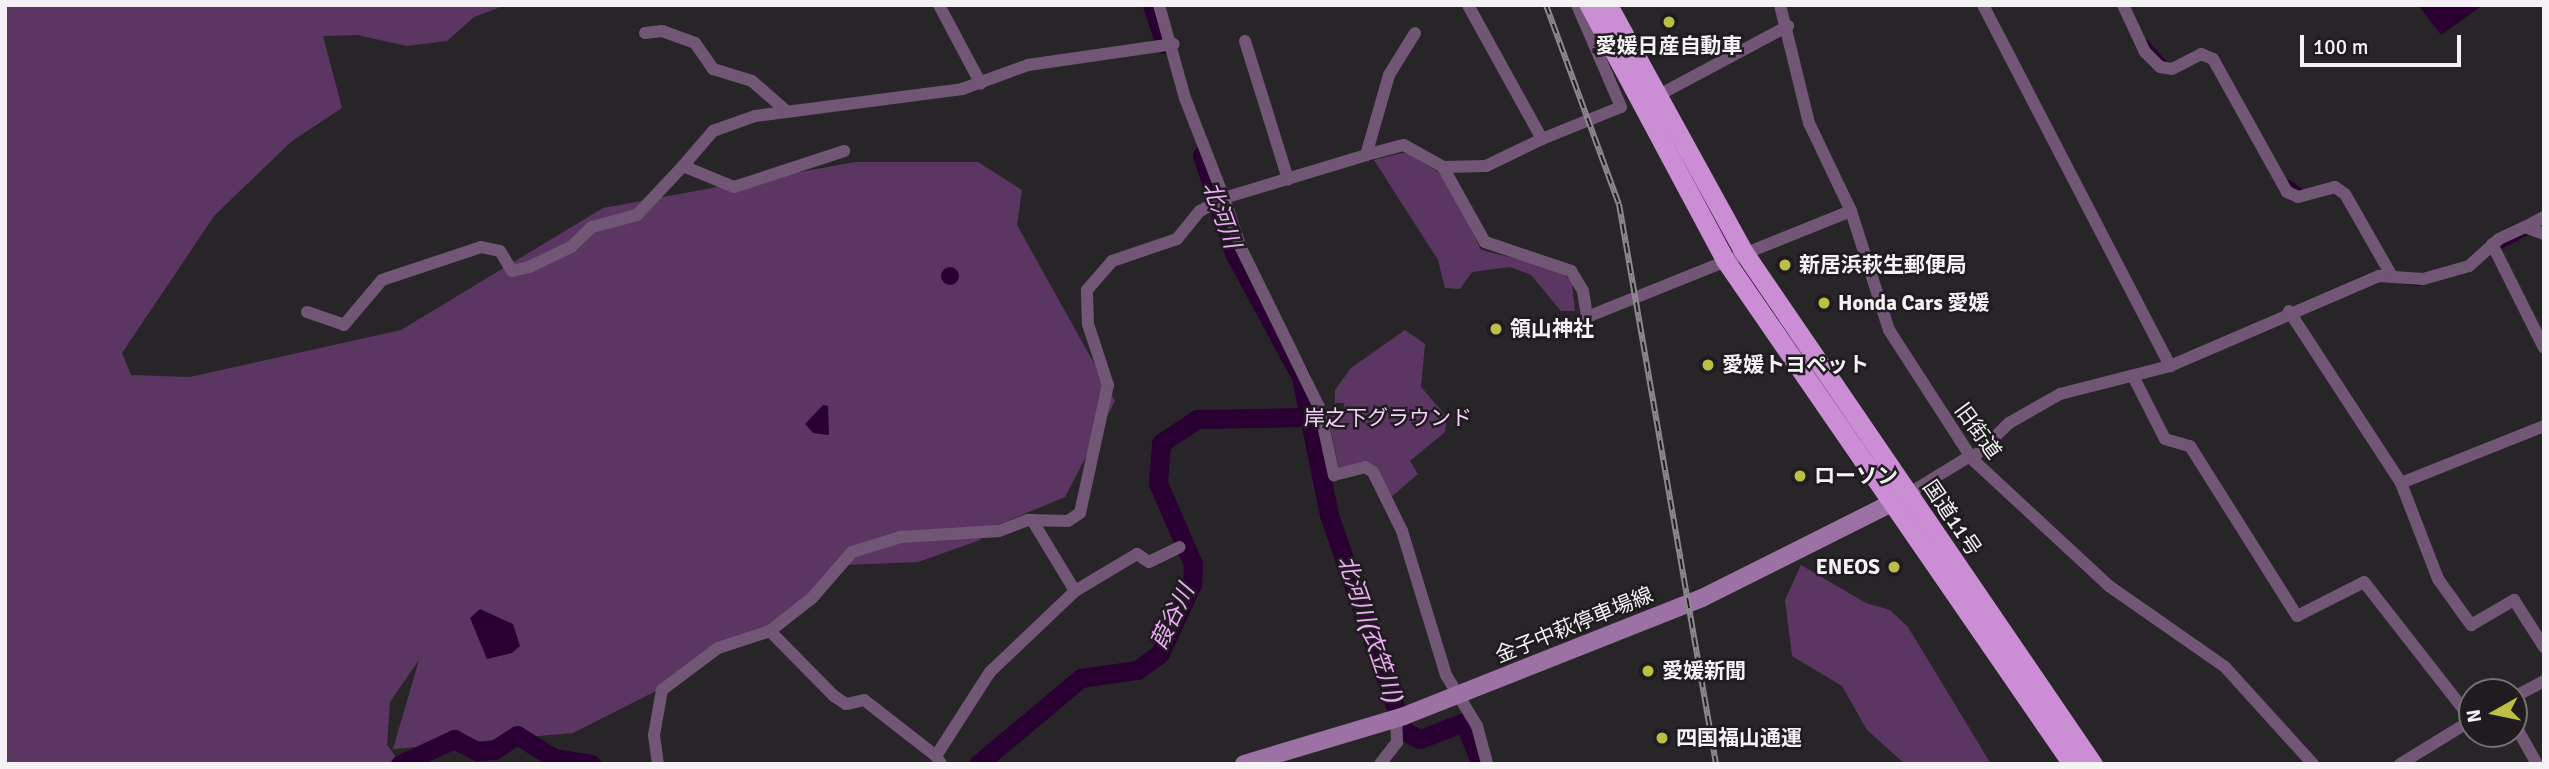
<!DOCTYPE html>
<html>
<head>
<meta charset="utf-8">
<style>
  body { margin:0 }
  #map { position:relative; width:2549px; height:769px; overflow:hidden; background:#282529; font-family:Signika,"Noto Sans JP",sans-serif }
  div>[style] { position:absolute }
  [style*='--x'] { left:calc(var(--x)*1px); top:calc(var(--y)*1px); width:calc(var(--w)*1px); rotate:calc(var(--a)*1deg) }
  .green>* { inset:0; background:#5c3663 }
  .water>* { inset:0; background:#290031 }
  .round { border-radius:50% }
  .stream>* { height:3.5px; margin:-1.75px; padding:0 1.75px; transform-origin:1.75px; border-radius:1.75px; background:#290031 }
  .river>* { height:19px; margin:-9.5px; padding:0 9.5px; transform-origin:9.5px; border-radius:9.5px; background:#290031 }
  .minor>* { height:12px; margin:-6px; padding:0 6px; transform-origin:6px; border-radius:6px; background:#715775 }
  .secondary>* { height:18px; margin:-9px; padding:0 9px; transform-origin:9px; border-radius:9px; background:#9c71a3 }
  .trunk>* { height:19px; margin:-9.5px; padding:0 9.5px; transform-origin:9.5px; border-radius:9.5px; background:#cb8ed5 }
  .rail>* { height:6px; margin-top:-3px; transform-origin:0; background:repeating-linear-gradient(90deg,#1f1b1f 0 10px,#8c898d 0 20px); box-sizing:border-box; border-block:2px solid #8c898d }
  .dots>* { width:19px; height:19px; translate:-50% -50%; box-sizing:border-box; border:4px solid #1f1b1f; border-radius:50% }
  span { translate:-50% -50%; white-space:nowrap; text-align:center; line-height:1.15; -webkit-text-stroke:5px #1f1b1f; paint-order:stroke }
  .poi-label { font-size:21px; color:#f4f2f5; font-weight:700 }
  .left { translate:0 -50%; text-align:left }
  .right { translate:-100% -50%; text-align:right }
  .park-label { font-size:21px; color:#f3d1f8 }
  .street-label { font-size:21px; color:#f4f2f5 }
  .water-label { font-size:23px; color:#eeabf9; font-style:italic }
  .frame { position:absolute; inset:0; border:7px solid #f4f2f5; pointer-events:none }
  .north { position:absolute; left:2458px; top:678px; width:70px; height:70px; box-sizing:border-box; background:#1f1b1f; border:2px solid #747175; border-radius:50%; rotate:261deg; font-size:19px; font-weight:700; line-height:28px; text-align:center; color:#f4f2f5 }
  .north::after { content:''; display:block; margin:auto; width:24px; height:32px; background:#bbc045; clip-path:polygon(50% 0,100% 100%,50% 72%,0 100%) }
  .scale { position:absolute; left:2300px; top:35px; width:161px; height:32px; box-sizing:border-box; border:4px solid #f4f2f5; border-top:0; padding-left:9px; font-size:21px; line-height:24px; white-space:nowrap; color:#f4f2f5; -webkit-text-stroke:5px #1f1b1f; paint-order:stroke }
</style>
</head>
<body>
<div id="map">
  <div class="green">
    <div style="clip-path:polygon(5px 5px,506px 5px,474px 17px,447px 41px,407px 46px,357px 35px,323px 36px,342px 108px,292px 141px,214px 216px,122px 353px,131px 375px,190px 377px,401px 330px,603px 208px,855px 162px,978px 162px,1022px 190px,1017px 225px,1115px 401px,1065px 497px,983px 531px,980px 540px,918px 562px,843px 565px,765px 631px,719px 643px,660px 689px,573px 733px,393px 749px,419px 660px,390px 702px,387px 745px,401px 764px,5px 764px)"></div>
    <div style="clip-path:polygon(1406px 152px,1446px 177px,1481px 250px,1559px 269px,1572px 283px,1575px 311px,1561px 311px,1531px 275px,1510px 267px,1472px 272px,1460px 289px,1445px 288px,1438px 260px,1374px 160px)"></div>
    <div style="clip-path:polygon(1405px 330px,1425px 344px,1421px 387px,1447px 417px,1445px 432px,1410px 461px,1418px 474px,1390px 498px,1376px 467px,1339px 468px,1327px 413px,1344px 410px,1344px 403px,1335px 403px,1335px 390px,1351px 368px)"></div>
    <div style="clip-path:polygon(1801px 565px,1866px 603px,1890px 610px,1908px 627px,1991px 764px,1905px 764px,1867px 730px,1842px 686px,1792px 656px,1785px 600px)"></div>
  </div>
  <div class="water">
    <div style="clip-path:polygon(2418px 5px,2483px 5px,2441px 35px)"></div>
    <div class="round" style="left:941px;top:267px;width:18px;height:18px"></div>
    <div style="clip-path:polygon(823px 405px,828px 406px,829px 435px,813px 433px,805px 424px)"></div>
    <div style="clip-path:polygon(480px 609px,513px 624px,520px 646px,512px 653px,487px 659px,470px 618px)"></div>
  </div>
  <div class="stream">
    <div style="--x:2146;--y:41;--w:30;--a:48"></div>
    <div style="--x:2288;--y:181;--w:16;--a:35"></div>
    <div style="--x:2497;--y:249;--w:38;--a:-27"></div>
    <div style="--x:2404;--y:282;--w:14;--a:8"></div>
  </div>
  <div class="river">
    <div style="--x:1152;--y:5;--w:41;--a:71.6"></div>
    <div style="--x:1202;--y:155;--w:103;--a:71.9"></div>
    <div style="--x:1234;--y:253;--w:141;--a:61.6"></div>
    <div style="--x:1301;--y:377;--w:141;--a:78.5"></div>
    <div style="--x:1329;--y:515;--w:229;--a:70.9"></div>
    <div style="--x:1404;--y:731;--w:18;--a:27"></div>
    <div style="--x:1420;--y:739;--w:47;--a:-21.1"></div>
    <div style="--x:1464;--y:722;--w:45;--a:68"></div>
    <div style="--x:400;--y:764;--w:60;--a:-24.8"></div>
    <div style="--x:454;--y:739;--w:26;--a:28"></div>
    <div style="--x:477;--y:751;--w:17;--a:-3"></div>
    <div style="--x:494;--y:750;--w:27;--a:-33"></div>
    <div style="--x:517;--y:735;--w:44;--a:31.9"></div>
    <div style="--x:554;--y:758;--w:38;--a:9"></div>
    <div style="--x:978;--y:764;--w:134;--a:-39.9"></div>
    <div style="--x:1081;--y:678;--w:57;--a:-8.1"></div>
    <div style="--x:1137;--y:670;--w:29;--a:-36"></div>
    <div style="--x:1160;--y:653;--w:76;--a:-65.1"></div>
    <div style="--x:1192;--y:584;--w:20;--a:-87"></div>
    <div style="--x:1193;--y:564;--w:88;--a:-113.4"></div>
    <div style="--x:1158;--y:483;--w:40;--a:-85.7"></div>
    <div style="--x:1161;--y:443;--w:43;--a:-33.7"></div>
    <div style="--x:1197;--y:419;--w:111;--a:-1"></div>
  </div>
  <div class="minor">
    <div style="--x:939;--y:5;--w:89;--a:62"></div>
    <div style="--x:1159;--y:5;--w:97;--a:74.4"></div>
    <div style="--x:1185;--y:98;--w:107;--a:68.7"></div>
    <div style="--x:1224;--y:198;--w:148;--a:-16.8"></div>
    <div style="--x:1468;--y:5;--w:153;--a:61.1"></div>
    <div style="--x:1542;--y:139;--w:85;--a:-22.1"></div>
    <div style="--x:1621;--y:107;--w:111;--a:-113.3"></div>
    <div style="--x:1780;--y:5;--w:122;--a:76.2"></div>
    <div style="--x:1809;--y:123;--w:98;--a:64.5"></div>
    <div style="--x:1851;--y:211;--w:125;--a:72.3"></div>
    <div style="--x:1889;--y:330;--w:153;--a:57.2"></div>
    <div style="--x:1972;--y:459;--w:187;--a:42.8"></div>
    <div style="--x:2109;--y:586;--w:141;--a:34.9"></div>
    <div style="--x:2225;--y:667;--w:131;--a:47.8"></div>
    <div style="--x:1983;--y:5;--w:407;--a:62.6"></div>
    <div style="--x:2170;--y:366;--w:228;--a:-23.3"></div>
    <div style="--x:2379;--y:276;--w:44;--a:3.9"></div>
    <div style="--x:2423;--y:279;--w:48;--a:-15.8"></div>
    <div style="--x:2469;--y:266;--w:40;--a:-42"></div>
    <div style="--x:2499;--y:239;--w:29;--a:-25"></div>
    <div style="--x:2525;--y:227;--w:20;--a:20"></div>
    <div style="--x:2123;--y:5;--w:52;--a:64.9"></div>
    <div style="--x:2145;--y:52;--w:21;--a:45"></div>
    <div style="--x:2160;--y:67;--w:12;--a:9"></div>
    <div style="--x:2172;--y:69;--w:33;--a:-27"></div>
    <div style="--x:2201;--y:54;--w:13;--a:23"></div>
    <div style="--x:2213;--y:59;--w:152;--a:60.9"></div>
    <div style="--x:2287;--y:192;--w:12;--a:24"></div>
    <div style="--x:2298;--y:197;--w:38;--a:-15"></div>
    <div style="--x:2335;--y:187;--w:12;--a:35"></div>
    <div style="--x:2345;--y:194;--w:91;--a:60.3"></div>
    <div style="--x:645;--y:33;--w:17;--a:-7"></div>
    <div style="--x:662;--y:31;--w:35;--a:20"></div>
    <div style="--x:695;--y:43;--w:32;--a:55"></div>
    <div style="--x:713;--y:69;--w:41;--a:17.1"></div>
    <div style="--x:752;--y:81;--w:43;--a:41.2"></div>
    <div style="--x:1415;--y:33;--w:49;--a:121.8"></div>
    <div style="--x:1389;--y:75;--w:83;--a:106"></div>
    <div style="--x:1366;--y:155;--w:39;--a:-15"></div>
    <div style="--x:1404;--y:145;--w:45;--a:29.4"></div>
    <div style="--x:1443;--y:167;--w:43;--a:-1.3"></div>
    <div style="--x:1486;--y:166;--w:62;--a:-25.7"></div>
    <div style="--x:1245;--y:41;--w:145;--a:72.7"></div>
    <div style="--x:1655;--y:97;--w:151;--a:-28.1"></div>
    <div style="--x:683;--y:166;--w:46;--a:-49.4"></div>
    <div style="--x:713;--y:131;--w:45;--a:-19.7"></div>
    <div style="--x:755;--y:116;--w:209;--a:-7.4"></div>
    <div style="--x:962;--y:89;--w:70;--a:-20"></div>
    <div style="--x:1028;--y:65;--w:147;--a:-8.2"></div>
    <div style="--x:1443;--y:167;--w:86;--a:60.8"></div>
    <div style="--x:1485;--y:242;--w:91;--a:18.6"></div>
    <div style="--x:1571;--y:271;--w:23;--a:59"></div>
    <div style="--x:1583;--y:291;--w:26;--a:81"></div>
    <div style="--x:1587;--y:317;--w:284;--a:-21.9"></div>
    <div style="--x:2525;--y:227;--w:21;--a:-28"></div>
    <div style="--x:2492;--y:244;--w:116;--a:63.4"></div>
    <div style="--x:2289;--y:311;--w:205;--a:56.9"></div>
    <div style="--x:2401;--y:483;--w:154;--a:-21.7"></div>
    <div style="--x:307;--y:312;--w:39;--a:19"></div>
    <div style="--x:344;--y:325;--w:59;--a:-49.8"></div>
    <div style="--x:382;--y:280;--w:104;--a:-18.4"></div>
    <div style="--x:481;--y:247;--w:19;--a:12"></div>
    <div style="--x:500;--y:251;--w:23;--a:59"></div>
    <div style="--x:512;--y:271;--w:17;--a:-13"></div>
    <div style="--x:529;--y:267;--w:47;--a:-25.5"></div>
    <div style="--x:571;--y:247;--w:29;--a:-44"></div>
    <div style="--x:592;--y:227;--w:47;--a:-14.9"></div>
    <div style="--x:637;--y:215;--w:67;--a:-46.8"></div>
    <div style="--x:683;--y:166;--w:55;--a:22.4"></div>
    <div style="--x:734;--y:187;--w:116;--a:-18.1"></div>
    <div style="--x:2134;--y:378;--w:68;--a:63.1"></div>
    <div style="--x:2165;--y:439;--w:26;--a:16"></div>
    <div style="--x:2190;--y:446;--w:201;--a:57.8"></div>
    <div style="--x:2297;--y:616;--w:75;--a:-26.9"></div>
    <div style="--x:2364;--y:582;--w:175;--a:52"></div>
    <div style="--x:1972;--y:459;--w:52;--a:-44.2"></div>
    <div style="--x:2009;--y:423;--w:59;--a:-29.6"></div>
    <div style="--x:2060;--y:394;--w:114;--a:-14.3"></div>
    <div style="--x:2401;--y:483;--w:103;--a:68.9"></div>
    <div style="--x:2438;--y:579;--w:57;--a:54.3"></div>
    <div style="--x:2471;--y:625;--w:50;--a:-30.2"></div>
    <div style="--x:2514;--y:600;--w:56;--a:57.4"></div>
    <div style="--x:1908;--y:494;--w:73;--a:-31.5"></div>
    <div style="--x:1075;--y:591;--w:72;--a:-30.8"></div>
    <div style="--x:1137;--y:554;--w:14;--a:34"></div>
    <div style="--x:1149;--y:562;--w:34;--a:-26"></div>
    <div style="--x:2514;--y:697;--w:34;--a:-28"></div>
    <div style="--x:2514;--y:723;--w:47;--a:60.7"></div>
    <div style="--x:936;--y:756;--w:91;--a:-142.1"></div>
    <div style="--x:864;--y:700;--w:18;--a:167"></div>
    <div style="--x:846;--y:704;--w:14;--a:-146"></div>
    <div style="--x:834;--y:696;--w:91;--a:-134.6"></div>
    <div style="--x:770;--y:631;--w:53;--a:-38.2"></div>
    <div style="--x:812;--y:598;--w:61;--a:-49"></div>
    <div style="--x:852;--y:552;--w:51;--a:-17"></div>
    <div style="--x:901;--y:537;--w:98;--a:-3.5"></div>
    <div style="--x:999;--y:531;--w:31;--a:-21"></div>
    <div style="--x:1028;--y:520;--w:40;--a:1.4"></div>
    <div style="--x:1068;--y:521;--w:14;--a:-34"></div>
    <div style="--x:1080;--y:513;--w:131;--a:-77.7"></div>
    <div style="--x:1108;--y:385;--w:64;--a:-108.2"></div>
    <div style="--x:1088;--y:324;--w:34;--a:-92"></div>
    <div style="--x:1087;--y:290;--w:38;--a:-49"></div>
    <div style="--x:1112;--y:261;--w:69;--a:-18.7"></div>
    <div style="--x:1177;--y:239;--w:36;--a:-51"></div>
    <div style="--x:1200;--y:211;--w:27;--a:-28"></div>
    <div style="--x:1224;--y:198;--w:53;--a:71.2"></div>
    <div style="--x:1241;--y:248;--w:177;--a:63.9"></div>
    <div style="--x:1319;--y:407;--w:70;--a:77.6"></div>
    <div style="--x:1334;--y:475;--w:32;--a:-14"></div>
    <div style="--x:1365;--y:467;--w:9;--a:32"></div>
    <div style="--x:1373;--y:472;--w:66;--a:63.8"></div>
    <div style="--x:1402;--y:531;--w:151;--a:73"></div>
    <div style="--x:1446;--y:675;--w:60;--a:58.7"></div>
    <div style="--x:1477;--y:726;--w:39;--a:75"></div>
    <div style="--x:658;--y:764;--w:29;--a:-98"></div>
    <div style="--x:654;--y:735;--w:46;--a:-79.9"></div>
    <div style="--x:662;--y:690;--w:70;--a:-36.9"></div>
    <div style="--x:718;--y:648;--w:55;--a:-18.1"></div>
    <div style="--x:941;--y:764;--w:9;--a:-122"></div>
    <div style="--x:936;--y:756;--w:100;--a:-57.3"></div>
    <div style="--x:990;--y:672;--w:117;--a:-43.6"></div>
    <div style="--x:1075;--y:591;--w:83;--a:-121.2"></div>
    <div style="--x:1380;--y:764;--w:28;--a:-52"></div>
    <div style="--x:1397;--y:742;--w:23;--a:-92"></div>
    <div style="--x:2400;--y:764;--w:84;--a:-31.4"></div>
  </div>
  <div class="secondary">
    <div style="--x:1244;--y:764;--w:167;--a:-16.7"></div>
    <div style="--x:1404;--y:716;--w:321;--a:-21.6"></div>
    <div style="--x:1702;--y:598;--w:226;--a:-26.6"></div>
  </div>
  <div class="trunk">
    <div style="--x:1589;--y:5;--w:289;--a:61.9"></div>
    <div style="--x:1725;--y:260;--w:612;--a:55.45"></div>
    <div style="--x:1608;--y:5;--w:281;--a:61.2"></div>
    <div style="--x:1743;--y:251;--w:621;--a:55.7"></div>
  </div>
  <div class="rail">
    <div style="--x:1546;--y:5;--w:212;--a:69.9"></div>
    <div style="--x:1619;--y:204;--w:568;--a:80.17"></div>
  </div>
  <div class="dots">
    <div style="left:1669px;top:22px;background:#bbc045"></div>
    <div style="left:1785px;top:265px;background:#bbc045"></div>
    <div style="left:1824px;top:303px;background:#bbc045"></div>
    <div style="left:1496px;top:329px;background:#bbc045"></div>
    <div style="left:1708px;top:365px;background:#bbc045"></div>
    <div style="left:1800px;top:476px;background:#bbc045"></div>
    <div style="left:1894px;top:567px;background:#bbc045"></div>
    <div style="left:1648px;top:671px;background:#bbc045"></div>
    <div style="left:1662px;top:738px;background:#bbc045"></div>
  </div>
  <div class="poi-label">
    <span style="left:1669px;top:46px">愛媛日産自動車</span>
    <span class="left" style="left:1799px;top:265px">新居浜萩生郵便局</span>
    <span class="left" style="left:1838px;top:303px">Honda Cars 愛媛</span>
    <span class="left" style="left:1510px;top:329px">領山神社</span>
    <span class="left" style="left:1722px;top:365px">愛媛トヨペット</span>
    <span class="left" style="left:1814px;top:476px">ローソン</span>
    <span class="right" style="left:1880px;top:567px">ENEOS</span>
    <span class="left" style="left:1662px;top:671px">愛媛新聞</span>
    <span class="left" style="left:1676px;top:738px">四国福山通運</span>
  </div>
  <div class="park-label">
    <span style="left:1388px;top:418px">岸之下グラウンド</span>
  </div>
  <div class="street-label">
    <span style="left:1978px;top:431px;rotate:54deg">旧街道</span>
    <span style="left:1952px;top:518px;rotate:56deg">国道11号</span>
    <span style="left:1574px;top:625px;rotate:-22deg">金子中萩停車場線</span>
  </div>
  <div class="water-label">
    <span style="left:1221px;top:215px;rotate:70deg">北河川</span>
    <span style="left:1173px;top:617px;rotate:-64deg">葭谷川</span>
    <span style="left:1369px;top:629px;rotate:71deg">北河川(衣笠川)</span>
  </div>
  <div class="frame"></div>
  <div class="north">N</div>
  <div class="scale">100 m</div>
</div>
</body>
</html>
